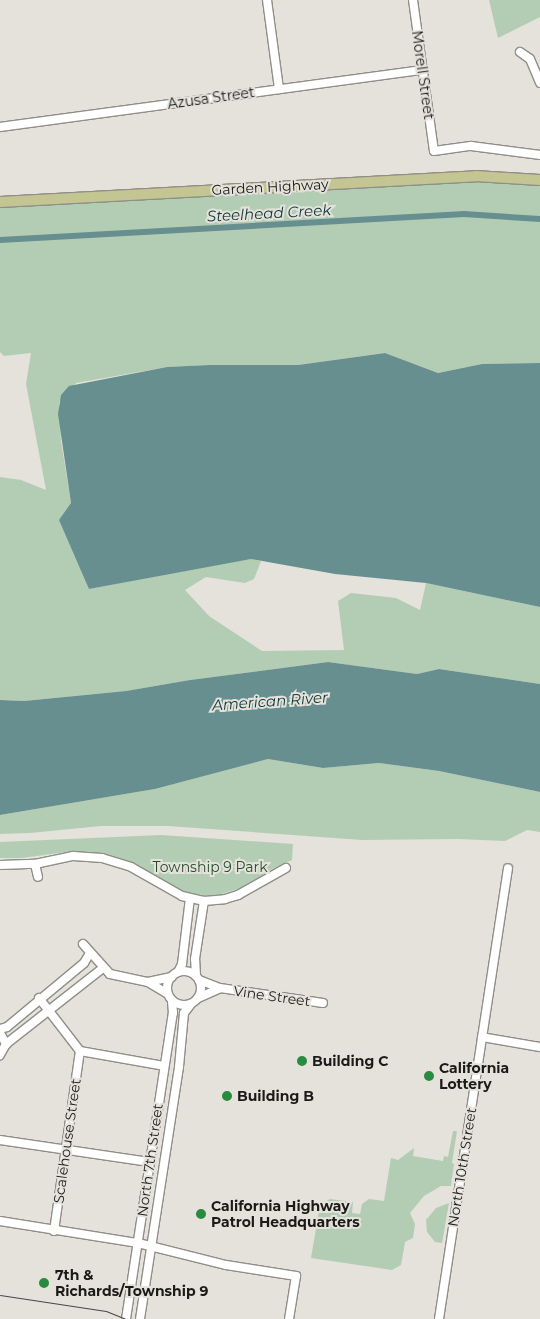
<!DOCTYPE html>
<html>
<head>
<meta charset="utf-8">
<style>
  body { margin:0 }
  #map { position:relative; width:540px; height:1319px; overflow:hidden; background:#e4e2da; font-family:Montserrat,sans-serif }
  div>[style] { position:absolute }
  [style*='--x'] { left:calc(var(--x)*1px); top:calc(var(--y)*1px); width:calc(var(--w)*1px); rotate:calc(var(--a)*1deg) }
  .green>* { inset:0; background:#b3cdb5 }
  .water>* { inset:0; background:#678f90 }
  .canal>* { height:5.5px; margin:-2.75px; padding:0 2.75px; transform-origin:2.75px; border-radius:2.75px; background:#678f90 }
  .roads { filter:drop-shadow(1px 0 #8f8e87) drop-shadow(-1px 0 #8f8e87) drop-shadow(0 1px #8f8e87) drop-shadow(0 -1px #8f8e87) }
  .minor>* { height:8px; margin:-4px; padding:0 4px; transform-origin:4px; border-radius:4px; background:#fff }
  .minor>.ring { margin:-4px; padding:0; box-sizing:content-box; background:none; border:8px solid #fff; border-radius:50% }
  .major>* { height:10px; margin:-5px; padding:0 5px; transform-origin:5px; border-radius:5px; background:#c3c692 }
  .tram>* { height:1px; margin:-0.5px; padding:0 0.5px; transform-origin:0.5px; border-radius:0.5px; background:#494744 }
  .dots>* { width:14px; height:14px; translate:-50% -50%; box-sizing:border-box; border:2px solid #e4e2da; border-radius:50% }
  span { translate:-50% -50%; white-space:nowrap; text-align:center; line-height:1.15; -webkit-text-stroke:4px #e4e2da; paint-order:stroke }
  .street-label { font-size:14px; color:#1b1a18 }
  .park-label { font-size:14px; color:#244e2b }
  .poi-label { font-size:14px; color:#1b1a18; font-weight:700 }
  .left { translate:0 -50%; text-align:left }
  .water-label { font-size:15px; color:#0d3738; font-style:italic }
</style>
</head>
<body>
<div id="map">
  <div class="green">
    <div style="clip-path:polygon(489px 0,540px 0,540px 17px,498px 38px)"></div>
    <div style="clip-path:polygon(438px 178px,540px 180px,540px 363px,482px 364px,438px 373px,385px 353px,298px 365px,209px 365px,167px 367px,76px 383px,59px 402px,61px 441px,71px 503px,68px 510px,89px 589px,217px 564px,251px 559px,261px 561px,254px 579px,245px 583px,206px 577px,185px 590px,209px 616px,262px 651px,344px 650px,338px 601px,351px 593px,396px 598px,420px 610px,426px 583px,540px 607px,540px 684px,439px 669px,417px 674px,328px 662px,190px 680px,126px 691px,24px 701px,0 700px,0 477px,21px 480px,46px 490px,26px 384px,31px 353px,4px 356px,0 352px,0 207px,12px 201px)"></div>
    <div style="clip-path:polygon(268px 759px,323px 768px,379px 763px,439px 771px,540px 792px,540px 832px,527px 830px,505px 841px,458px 839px,362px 840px,168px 826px,101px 826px,30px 833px,0 834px,0 815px,155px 789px)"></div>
    <div style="clip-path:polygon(161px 835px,293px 844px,292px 860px,272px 869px,244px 887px,215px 896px,184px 893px,135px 864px,97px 853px,73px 851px,22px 858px,0 858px,0 842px)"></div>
    <div style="clip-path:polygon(453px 1131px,457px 1131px,452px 1163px,454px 1164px,451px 1186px,441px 1186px,424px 1196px,410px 1213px,415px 1224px,413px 1238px,405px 1242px,401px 1265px,392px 1270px,311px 1258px,320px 1205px,330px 1199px,353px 1202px,352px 1213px,360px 1214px,362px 1204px,369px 1199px,384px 1201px,391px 1158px,398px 1160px,414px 1148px,413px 1156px,443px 1161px,444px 1156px,448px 1157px)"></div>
    <div style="clip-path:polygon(449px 1203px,442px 1243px,435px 1242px,427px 1232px,426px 1220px,436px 1208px)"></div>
  </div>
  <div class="water">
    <div style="clip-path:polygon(385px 353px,438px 373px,482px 364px,540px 363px,540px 607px,426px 583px,335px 574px,251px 559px,89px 589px,59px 520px,71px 503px,58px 414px,61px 395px,69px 386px,167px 367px,209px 365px,298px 365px)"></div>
    <div style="clip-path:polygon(328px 662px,417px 674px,439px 669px,540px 684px,540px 792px,439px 771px,379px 763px,323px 768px,268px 759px,155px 789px,0 815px,0 700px,24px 701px,126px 691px,190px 680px)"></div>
  </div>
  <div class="canal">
    <div style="--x:0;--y:240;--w:465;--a:-3.2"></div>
    <div style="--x:464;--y:214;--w:76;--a:3.8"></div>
  </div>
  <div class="roads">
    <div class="minor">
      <div style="--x:267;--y:0;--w:90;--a:82.3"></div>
      <div style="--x:413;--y:0;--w:152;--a:82.1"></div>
      <div style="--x:434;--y:151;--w:37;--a:-8"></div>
      <div style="--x:471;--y:146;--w:70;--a:7.4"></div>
      <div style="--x:520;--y:52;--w:12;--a:35"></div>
      <div style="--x:530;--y:59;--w:26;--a:67"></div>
      <div style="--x:0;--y:127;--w:426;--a:-7.7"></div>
      <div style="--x:35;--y:864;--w:13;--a:77"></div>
      <div style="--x:0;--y:865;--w:35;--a:-2"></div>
      <div style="--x:35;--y:864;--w:39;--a:-12"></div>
      <div style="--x:73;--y:856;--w:29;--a:4"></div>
      <div style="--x:102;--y:858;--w:30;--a:17"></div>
      <div style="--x:131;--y:867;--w:59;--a:29.6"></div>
      <div style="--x:182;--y:896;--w:23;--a:13"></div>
      <div style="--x:204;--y:901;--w:21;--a:-5"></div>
      <div style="--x:225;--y:899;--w:14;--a:-17"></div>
      <div style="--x:238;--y:895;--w:55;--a:-29.4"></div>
      <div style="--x:83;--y:944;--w:40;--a:48"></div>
      <div style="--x:110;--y:974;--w:39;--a:12"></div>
      <div style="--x:148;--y:982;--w:23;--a:31"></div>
      <div class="ring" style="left:167px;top:971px;width:26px;height:26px"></div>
      <div style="--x:178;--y:972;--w:9;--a:-63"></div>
      <div style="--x:182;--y:964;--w:66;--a:-83.1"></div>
      <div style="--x:196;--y:976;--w:17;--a:-93"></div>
      <div style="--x:195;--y:959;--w:59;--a:-81.2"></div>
      <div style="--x:199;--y:980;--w:22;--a:21"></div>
      <div style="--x:220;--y:988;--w:104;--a:8.3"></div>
      <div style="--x:148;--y:982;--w:24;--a:-12"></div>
      <div style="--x:39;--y:998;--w:67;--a:52.3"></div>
      <div style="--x:80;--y:1051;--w:85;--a:10.1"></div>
      <div style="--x:198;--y:998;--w:24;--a:-24"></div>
      <div style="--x:0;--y:1029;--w:7;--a:-16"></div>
      <div style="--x:7;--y:1027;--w:100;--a:-39.7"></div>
      <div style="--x:84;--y:963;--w:12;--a:-59"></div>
      <div style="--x:0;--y:1033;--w:13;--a:61"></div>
      <div style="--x:6;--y:1044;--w:13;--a:119"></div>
      <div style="--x:482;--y:1037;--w:59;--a:9.8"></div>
      <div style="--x:6;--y:1044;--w:123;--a:-38.1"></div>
      <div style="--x:0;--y:1140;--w:151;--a:8.4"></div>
      <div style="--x:0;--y:1221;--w:140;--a:9.1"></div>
      <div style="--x:138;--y:1243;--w:91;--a:14"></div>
      <div style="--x:226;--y:1265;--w:71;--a:8.9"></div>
      <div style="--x:296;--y:1276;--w:44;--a:99.2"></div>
      <div style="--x:54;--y:1231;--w:182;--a:-81.8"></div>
      <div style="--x:126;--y:1319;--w:310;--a:-81.3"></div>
      <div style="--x:173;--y:1013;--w:12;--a:-95"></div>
      <div style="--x:140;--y:1319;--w:255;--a:-81.2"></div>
      <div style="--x:179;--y:1067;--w:54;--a:-84.7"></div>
      <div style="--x:184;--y:1013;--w:11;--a:-52"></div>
      <div style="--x:439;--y:1319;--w:456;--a:-81.3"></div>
    </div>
    <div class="major">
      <div style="--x:0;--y:202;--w:477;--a:-3.1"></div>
      <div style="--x:476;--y:176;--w:64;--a:3.6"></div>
    </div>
  </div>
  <div class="tram">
    <div style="--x:0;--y:1295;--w:107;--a:8.6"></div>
    <div style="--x:106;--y:1311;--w:22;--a:22"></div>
  </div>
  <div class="dots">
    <div style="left:302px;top:1061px;background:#288b3f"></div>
    <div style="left:429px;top:1076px;background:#288b3f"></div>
    <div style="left:227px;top:1096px;background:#288b3f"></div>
    <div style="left:201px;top:1214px;background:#288b3f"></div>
    <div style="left:44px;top:1283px;background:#288b3f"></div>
  </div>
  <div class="street-label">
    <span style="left:423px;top:75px;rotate:82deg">Morell Street</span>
    <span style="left:211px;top:98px;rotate:-8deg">Azusa Street</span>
    <span style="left:270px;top:187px;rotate:-3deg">Garden Highway</span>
    <span style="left:272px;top:996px;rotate:8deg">Vine Street</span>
    <span style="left:67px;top:1141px;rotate:-82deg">Scalehouse Street</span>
    <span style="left:150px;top:1160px;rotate:-82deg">North 7th Street</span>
    <span style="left:462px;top:1167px;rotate:-81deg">North 10th Street</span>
  </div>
  <div class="park-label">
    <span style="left:210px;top:867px">Township 9 Park</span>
  </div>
  <div class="poi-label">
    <span class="left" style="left:312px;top:1061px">Building C</span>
    <span class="left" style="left:439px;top:1076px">California<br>Lottery</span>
    <span class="left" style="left:237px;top:1096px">Building B</span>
    <span class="left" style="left:211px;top:1214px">California Highway<br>Patrol Headquarters</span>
    <span class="left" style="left:55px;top:1283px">7th &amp;<br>Richards/Township 9</span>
  </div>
  <div class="water-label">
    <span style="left:269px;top:213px;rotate:-3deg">Steelhead Creek</span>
    <span style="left:270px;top:701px;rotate:-4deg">American River</span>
  </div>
</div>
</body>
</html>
